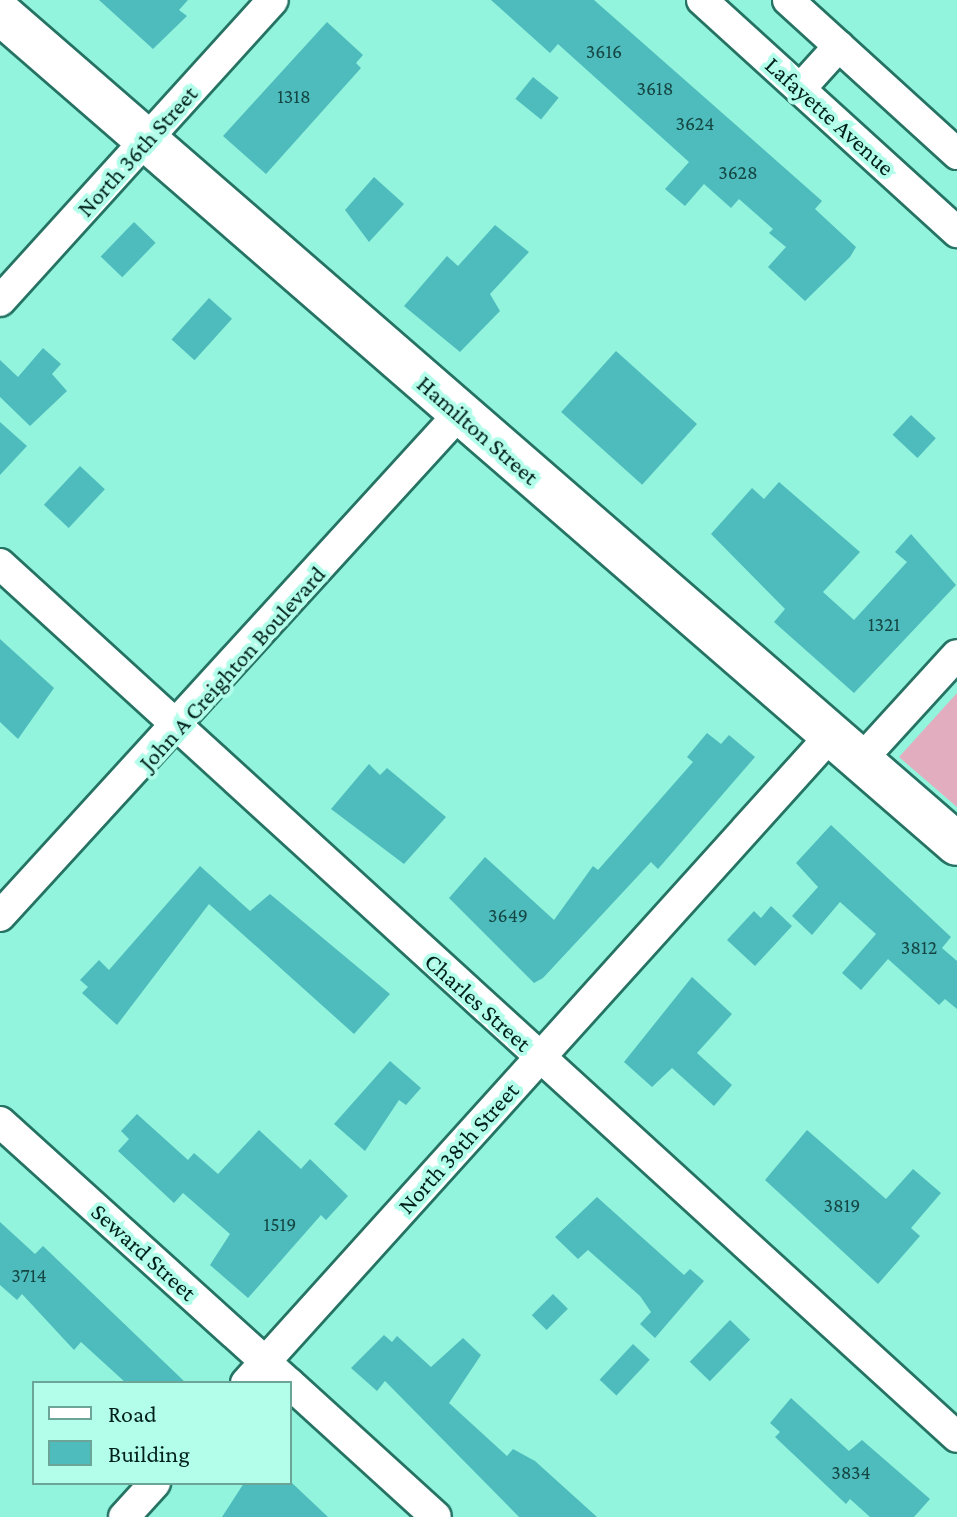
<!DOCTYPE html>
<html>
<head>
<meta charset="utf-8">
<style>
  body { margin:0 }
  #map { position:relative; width:957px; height:1517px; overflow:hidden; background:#92f4dd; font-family:"Crimson Pro",serif }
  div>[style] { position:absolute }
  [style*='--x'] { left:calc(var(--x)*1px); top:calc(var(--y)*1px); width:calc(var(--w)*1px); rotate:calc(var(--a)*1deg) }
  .green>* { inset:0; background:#e2adbe }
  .building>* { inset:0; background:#4ebbbd; transform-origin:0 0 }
  .roads { filter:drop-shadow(2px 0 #267364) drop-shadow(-2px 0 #267364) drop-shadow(0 2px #267364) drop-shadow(0 -2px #267364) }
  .minor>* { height:30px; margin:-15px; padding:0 15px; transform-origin:15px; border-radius:15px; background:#fff }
  .secondary>* { height:42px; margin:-21px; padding:0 21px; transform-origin:21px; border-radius:21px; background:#fff }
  span { translate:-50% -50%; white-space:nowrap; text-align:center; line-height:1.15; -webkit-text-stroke:8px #b2feeb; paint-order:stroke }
  .number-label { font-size:20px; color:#144743 }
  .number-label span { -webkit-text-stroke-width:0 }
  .street-label { font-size:24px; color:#00201a }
  .legend { position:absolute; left:32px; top:1381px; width:260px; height:104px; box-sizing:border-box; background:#b2feeb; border:2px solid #6ba597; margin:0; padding:10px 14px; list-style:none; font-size:24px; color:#00201a }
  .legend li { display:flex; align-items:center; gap:16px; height:40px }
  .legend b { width:40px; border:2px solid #6ba597 }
</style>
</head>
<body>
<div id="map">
  <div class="green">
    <div style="clip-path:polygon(957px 693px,957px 807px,899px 757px)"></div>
  </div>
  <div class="building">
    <div style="clip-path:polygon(99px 0,188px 0,179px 10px,187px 16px,153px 49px)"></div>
    <div style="clip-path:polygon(491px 0,594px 0,822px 201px,815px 209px,856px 247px,850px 257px,805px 301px,768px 267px,786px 247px,769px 233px,773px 229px,739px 199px,731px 208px,704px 184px,685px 206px,665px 189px,689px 162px,558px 44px,550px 53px)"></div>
    <div style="clip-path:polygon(327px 22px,363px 55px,356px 63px,361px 68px,266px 174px,223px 136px)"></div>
    <div style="left:533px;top:77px;width:33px;height:28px;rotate:39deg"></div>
    <div style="clip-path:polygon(374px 177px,404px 204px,369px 242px,345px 210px)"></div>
    <div style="left:134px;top:222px;width:30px;height:48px;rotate:44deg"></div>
    <div style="clip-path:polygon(495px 225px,529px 252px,490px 294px,500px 311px,460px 352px,404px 306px,447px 256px,458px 266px)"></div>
    <div style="left:209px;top:298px;width:31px;height:56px;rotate:42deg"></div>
    <div style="clip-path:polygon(43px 348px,61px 364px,52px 374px,67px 391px,30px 426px,0 397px,0 360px,18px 377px)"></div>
    <div style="left:616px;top:351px;width:109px;height:82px;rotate:42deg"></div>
    <div style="left:911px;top:415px;width:34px;height:27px;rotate:43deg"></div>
    <div style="clip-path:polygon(0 422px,27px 446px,0 475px)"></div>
    <div style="left:80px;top:466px;width:34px;height:53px;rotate:43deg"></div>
    <div style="clip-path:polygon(779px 482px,860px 552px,823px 592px,854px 620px,907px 562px,895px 552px,911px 534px,956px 585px,854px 693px,774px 622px,785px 609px,711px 534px,752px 488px,764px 499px)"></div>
    <div style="clip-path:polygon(0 639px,54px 688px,18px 739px,0 722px)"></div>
    <div style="clip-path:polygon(707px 733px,721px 744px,729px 735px,755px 757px,658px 869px,651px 862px,543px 978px,534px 983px,449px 898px,485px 857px,554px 920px,593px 866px,598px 870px,693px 762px,687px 757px)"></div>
    <div style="clip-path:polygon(369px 764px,380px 775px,387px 768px,446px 817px,404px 864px,331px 809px)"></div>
    <div style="clip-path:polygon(831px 825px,951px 937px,942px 948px,957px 961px,957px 1009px,945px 999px,939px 1005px,888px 959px,861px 990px,842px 973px,876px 934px,840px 902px,812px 935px,792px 916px,818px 887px,796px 863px)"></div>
    <div style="clip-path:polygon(200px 866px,250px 911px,270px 894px,390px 994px,354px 1034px,209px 904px,117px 1025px,82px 993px,88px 987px,80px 980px,99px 960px,109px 970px)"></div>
    <div style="clip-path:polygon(771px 906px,792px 926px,755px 966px,727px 940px,754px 911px,761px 918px)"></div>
    <div style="clip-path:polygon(692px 977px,732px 1014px,697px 1053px,732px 1085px,714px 1106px,672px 1068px,652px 1087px,624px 1062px)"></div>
    <div style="clip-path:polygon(390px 1061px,421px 1088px,406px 1105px,399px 1100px,365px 1151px,334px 1124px)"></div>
    <div style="clip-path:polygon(137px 1114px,188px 1160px,194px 1153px,218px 1174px,259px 1130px,301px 1169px,310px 1159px,348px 1196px,326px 1220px,321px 1215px,248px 1298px,210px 1265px,230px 1234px,183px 1193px,174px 1203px,118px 1151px,129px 1139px,121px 1131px)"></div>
    <div style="clip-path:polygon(807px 1130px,886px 1199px,913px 1169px,941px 1193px,911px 1228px,920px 1236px,878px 1284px,765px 1180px)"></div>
    <div style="clip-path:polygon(597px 1197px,684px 1275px,690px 1269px,704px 1281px,655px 1338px,640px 1324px,651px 1312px,640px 1296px,588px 1250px,578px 1259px,555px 1237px)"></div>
    <div style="clip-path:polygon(0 1222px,35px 1254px,43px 1246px,186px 1383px,126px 1383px,81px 1342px,74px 1350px,22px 1294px,17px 1300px,0 1285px)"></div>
    <div style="left:553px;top:1294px;width:21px;height:30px;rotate:45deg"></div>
    <div style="left:730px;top:1320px;width:28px;height:58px;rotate:44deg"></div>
    <div style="clip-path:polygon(384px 1335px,392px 1342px,397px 1336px,431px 1367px,463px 1338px,481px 1355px,449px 1403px,507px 1456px,513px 1449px,535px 1461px,597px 1517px,519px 1517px,385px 1381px,377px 1391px,351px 1368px)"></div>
    <div style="left:633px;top:1344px;width:23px;height:49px;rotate:43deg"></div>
    <div style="clip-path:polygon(791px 1398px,849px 1451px,862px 1440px,930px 1499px,914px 1517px,870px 1517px,850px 1499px,846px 1504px,775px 1437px,780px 1432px,770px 1423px)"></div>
    <div style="clip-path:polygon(244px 1483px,292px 1483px,328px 1517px,222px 1517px)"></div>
  </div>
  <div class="roads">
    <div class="minor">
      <div style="--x:702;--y:0;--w:345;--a:42.3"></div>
      <div style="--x:788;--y:0;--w:229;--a:42.3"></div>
      <div style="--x:800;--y:89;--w:58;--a:-47.8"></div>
      <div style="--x:0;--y:301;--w:406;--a:-47.8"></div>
      <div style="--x:0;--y:564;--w:1295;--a:42.37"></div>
      <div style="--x:861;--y:760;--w:142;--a:-47.6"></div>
      <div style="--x:0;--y:916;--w:680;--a:-47.56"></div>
      <div style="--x:0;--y:1122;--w:389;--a:42.1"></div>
      <div style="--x:246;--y:1383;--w:873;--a:-47.92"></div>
      <div style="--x:290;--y:1384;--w:197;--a:42.3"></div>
      <div style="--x:124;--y:1517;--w:46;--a:-47.6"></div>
    </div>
    <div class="secondary">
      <div style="--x:0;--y:13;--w:1267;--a:40.97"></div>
    </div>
  </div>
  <div class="number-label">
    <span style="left:604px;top:51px">3616</span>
    <span style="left:655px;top:88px">3618</span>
    <span style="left:294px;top:96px">1318</span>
    <span style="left:695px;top:123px">3624</span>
    <span style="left:738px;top:172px">3628</span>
    <span style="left:884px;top:624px">1321</span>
    <span style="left:508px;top:915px">3649</span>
    <span style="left:919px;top:947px">3812</span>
    <span style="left:842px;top:1205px">3819</span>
    <span style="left:280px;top:1224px">1519</span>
    <span style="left:29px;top:1275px">3714</span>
    <span style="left:851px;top:1472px">3834</span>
  </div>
  <div class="street-label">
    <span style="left:830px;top:116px;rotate:42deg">Lafayette Avenue</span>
    <span style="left:137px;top:151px;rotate:-48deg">North 36th Street</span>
    <span style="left:478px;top:430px;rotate:41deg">Hamilton Street</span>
    <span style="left:232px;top:668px;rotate:-48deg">John A Creighton Boulevard</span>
    <span style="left:478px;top:1002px;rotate:42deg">Charles Street</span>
    <span style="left:458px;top:1148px;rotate:-48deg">North 38th Street</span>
    <span style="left:144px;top:1252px;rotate:42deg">Seward Street</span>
  </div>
  <ul class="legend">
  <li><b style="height:10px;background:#fff"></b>Road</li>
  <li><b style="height:22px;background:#4ebbbd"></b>Building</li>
  </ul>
</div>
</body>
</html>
